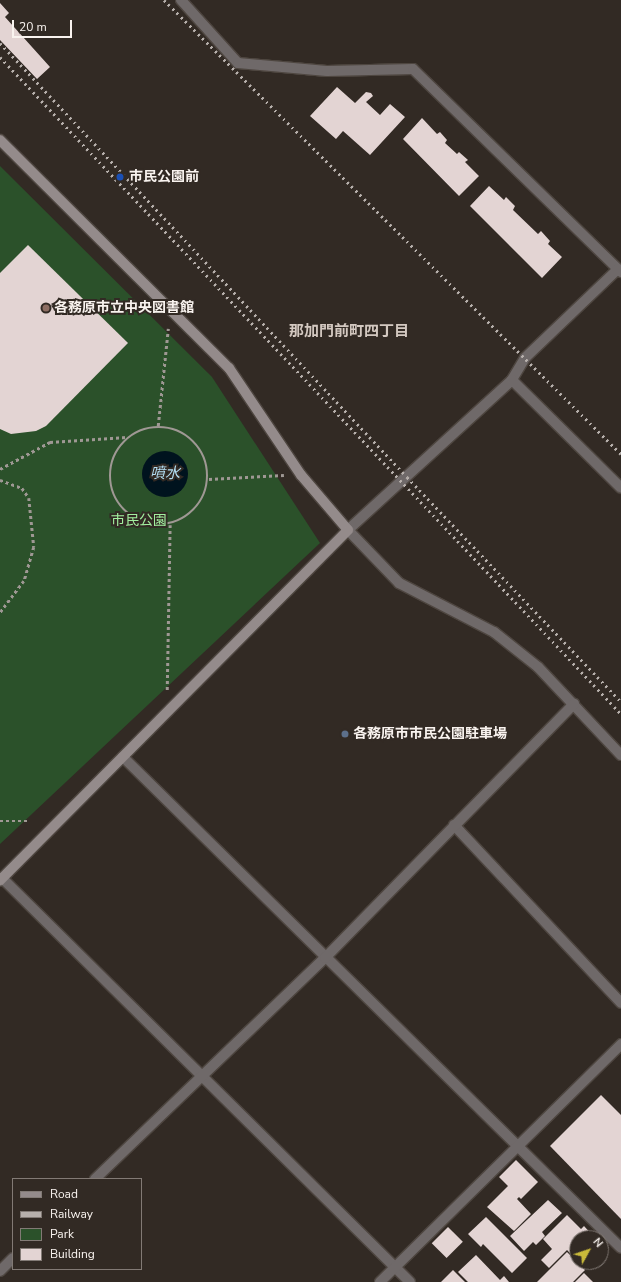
<!DOCTYPE html>
<html>
<head>
<meta charset="utf-8">
<style>
  body { margin:0 }
  #map { position:relative; width:621px; height:1282px; overflow:hidden; background:#322a24; font-family:"Nunito Sans","Noto Sans JP",sans-serif }
  div>[style] { position:absolute }
  [style*='--x'] { left:calc(var(--x)*1px); top:calc(var(--y)*1px); width:calc(var(--w)*1px); rotate:calc(var(--a)*1deg) }
  .green>* { inset:0; background:#2b512a }
  .water>* { inset:0; background:#00131e }
  .round { border-radius:50% }
  .building>* { inset:0; background:#e3d4d3; transform-origin:0 0 }
  .path>* { height:2.5px; margin-top:-1.25px; transform-origin:0; background:repeating-linear-gradient(90deg,#9f9894 0 3px,transparent 0 6px) }
  .path>.ring { margin:-1.25px; padding:0; box-sizing:content-box; background:none; border:2.5px solid #9f9894; border-radius:50% }
  .roads { filter:drop-shadow(1px 0 #4e4640) drop-shadow(-1px 0 #4e4640) drop-shadow(0 1px #4e4640) drop-shadow(0 -1px #4e4640) }
  .street>* { height:10px; margin:-5px; padding:0 5px; transform-origin:5px; border-radius:5px; background:#6f6969 }
  .secondary>* { height:10px; margin:-5px; padding:0 5px; transform-origin:5px; border-radius:5px; background:#948b8b }
  .rail>* { height:3px; margin-top:-1.5px; transform-origin:0; background:repeating-linear-gradient(90deg,#b7b0ac 0 2px,transparent 0 6px) }
  .dots>* { width:11px; height:11px; translate:-50% -50%; box-sizing:border-box; border:2px solid #322a24; border-radius:50% }
  span { translate:-50% -50%; white-space:nowrap; text-align:center; line-height:1.15; -webkit-text-stroke:4px #322a24; paint-order:stroke }
  .poi-label { font-size:14px; color:#f9f3ef; font-weight:700 }
  .left { translate:0 -50%; text-align:left }
  .park-label { font-size:14px; color:#a2ef9f }
  .neighbourhood-label { font-size:15px; color:#d3c8c0; font-weight:700 }
  .water-label { font-size:15px; color:#b3def3; font-style:italic }
  .legend { position:absolute; left:12px; top:1178px; width:130px; height:92px; box-sizing:border-box; background:#322a24; border:1px solid #827a75; margin:0; padding:5px 7px; list-style:none; font-size:12px; color:#f9f3ef }
  .legend li { display:flex; align-items:center; gap:8px; height:20px }
  .legend b { width:20px; border:1px solid #827a75 }
  .north { position:absolute; left:569px; top:1230px; width:40px; height:40px; box-sizing:border-box; background:#322a24; border:1px solid #827a75; border-radius:50%; rotate:50deg; font-size:11px; font-weight:700; line-height:16px; text-align:center; color:#f9f3ef }
  .north::after { content:''; display:block; margin:auto; width:14px; height:18px; background:#caba3a; clip-path:polygon(50% 0,100% 100%,50% 72%,0 100%) }
  .scale { position:absolute; left:12px; top:20px; width:60px; height:18px; box-sizing:border-box; border:2px solid #f9f3ef; border-top:0; padding-left:5px; font-size:12px; line-height:14px; white-space:nowrap; color:#f9f3ef; -webkit-text-stroke:3px #322a24; paint-order:stroke }
</style>
</head>
<body>
<div id="map">
  <div class="green">
    <div style="clip-path:polygon(0 166px,212px 377px,320px 543px,0 844px)"></div>
  </div>
  <div class="water">
    <div class="round" style="left:142px;top:451px;width:46px;height:46px"></div>
  </div>
  <div class="building">
    <div style="clip-path:polygon(0 3px,9px 13px,5px 17px,50px 67px,37px 79px,0 40px)"></div>
    <div style="clip-path:polygon(337px 87px,355px 103px,366px 92px,371px 93px,373px 96px,366px 102px,380px 115px,390px 104px,405px 117px,370px 155px,343px 131px,336px 139px,310px 116px)"></div>
    <div style="clip-path:polygon(422px 118px,437px 134px,440px 132px,447px 140px,445px 143px,457px 154px,459px 152px,468px 160px,465px 162px,479px 176px,459px 196px,403px 139px)"></div>
    <div style="clip-path:polygon(489px 186px,504px 200px,506px 197px,515px 206px,513px 210px,538px 234px,541px 231px,550px 241px,548px 244px,562px 257px,542px 278px,470px 206px)"></div>
    <div style="clip-path:polygon(28px 245px,128px 343px,46px 426px,36px 431px,11px 434px,0 429px,0 273px)"></div>
    <div style="clip-path:polygon(601px 1095px,621px 1115px,621px 1219px,550px 1146px)"></div>
    <div style="clip-path:polygon(516px 1160px,538px 1182px,521px 1199px,519px 1197px,517px 1199px,531px 1214px,514px 1231px,487px 1207px,508px 1186px,499px 1177px)"></div>
    <div style="clip-path:polygon(548px 1200px,562px 1213px,542px 1232px,545px 1236px,536px 1245px,533px 1242px,524px 1251px,510px 1236px)"></div>
    <div style="clip-path:polygon(567px 1215px,581px 1229px,584px 1226px,595px 1238px,577px 1238px,577px 1260px,567px 1250px,549px 1268px,541px 1260px,552px 1249px,543px 1239px)"></div>
    <div style="clip-path:polygon(486px 1217px,527px 1258px,512px 1273px,483px 1244px,481px 1247px,468px 1234px)"></div>
    <div style="left:448px;top:1227px;width:21px;height:23px;rotate:45deg"></div>
    <div style="clip-path:polygon(567px 1252px,585px 1270px,573px 1282px,537px 1282px)"></div>
    <div style="clip-path:polygon(476px 1255px,500px 1280px,504px 1276px,509px 1282px,468px 1282px,458px 1272px)"></div>
    <div style="clip-path:polygon(453px 1270px,465px 1282px,441px 1282px)"></div>
    <div style="clip-path:polygon(584px 1273px,593px 1282px,575px 1282px)"></div>
  </div>
  <div class="path">
    <div style="--x:158;--y:426;--w:98;--a:-84.1"></div>
    <div class="ring" style="left:110px;top:427px;width:95.5px;height:95.5px"></div>
    <div style="--x:0;--y:469;--w:57;--a:-28.4"></div>
    <div style="--x:50;--y:442;--w:77;--a:-3.7"></div>
    <div style="--x:209;--y:479;--w:75;--a:-3.1"></div>
    <div style="--x:0;--y:480;--w:23;--a:20"></div>
    <div style="--x:22;--y:488;--w:12;--a:55"></div>
    <div style="--x:29;--y:498;--w:49;--a:84.2"></div>
    <div style="--x:34;--y:547;--w:35;--a:106"></div>
    <div style="--x:24;--y:581;--w:40;--a:127"></div>
    <div style="--x:167;--y:690;--w:165;--a:-89"></div>
    <div style="--x:0;--y:821;--w:30;--a:0"></div>
  </div>
  <div class="roads">
    <div class="street">
      <div style="--x:181;--y:0;--w:85;--a:47.9"></div>
      <div style="--x:238;--y:63;--w:89;--a:5.1"></div>
      <div style="--x:327;--y:71;--w:86;--a:-1.3"></div>
      <div style="--x:413;--y:69;--w:291;--a:44.3"></div>
      <div style="--x:618;--y:269;--w:129;--a:136.3"></div>
      <div style="--x:525;--y:358;--w:26;--a:121"></div>
      <div style="--x:512;--y:380;--w:222;--a:137.6"></div>
      <div style="--x:348;--y:530;--w:74;--a:46.1"></div>
      <div style="--x:399;--y:583;--w:107;--a:27.3"></div>
      <div style="--x:494;--y:632;--w:56;--a:38.5"></div>
      <div style="--x:538;--y:667;--w:121;--a:46.7"></div>
      <div style="--x:512;--y:380;--w:153;--a:44.7"></div>
      <div style="--x:123;--y:757;--w:699;--a:44.59"></div>
      <div style="--x:454;--y:825;--w:244;--a:46.8"></div>
      <div style="--x:2;--y:878;--w:574;--a:44.72"></div>
      <div style="--x:95;--y:1179;--w:319;--a:-43.9"></div>
      <div style="--x:325;--y:958;--w:356;--a:-45.6"></div>
      <div style="--x:0;--y:1271;--w:18;--a:-45"></div>
      <div style="--x:380;--y:1282;--w:339;--a:-44.6"></div>
    </div>
    <div class="secondary">
      <div style="--x:0;--y:140;--w:323;--a:44.9"></div>
      <div style="--x:229;--y:368;--w:129;--a:56.1"></div>
      <div style="--x:301;--y:475;--w:72;--a:49.5"></div>
      <div style="--x:348;--y:530;--w:494;--a:134.8"></div>
    </div>
  </div>
  <div class="rail">
    <div style="--x:164;--y:0;--w:644;--a:44.81"></div>
    <div style="--x:0;--y:43;--w:595;--a:46.84"></div>
    <div style="--x:407;--y:477;--w:311;--a:46.4"></div>
    <div style="--x:0;--y:57;--w:904;--a:46.61"></div>
  </div>
  <div class="dots">
    <div style="left:120px;top:177px;background:#1a4fb4"></div>
    <div style="left:46px;top:308px;background:#8d6e63"></div>
    <div style="left:345px;top:734px;background:#5c6f8a"></div>
  </div>
  <div class="poi-label">
    <span class="left" style="left:129px;top:177px">市民公園前</span>
    <span class="left" style="left:54px;top:308px">各務原市立中央図書館</span>
    <span class="left" style="left:353px;top:734px">各務原市市民公園駐車場</span>
  </div>
  <div class="park-label">
    <span style="left:139px;top:521px">市民公園</span>
  </div>
  <div class="neighbourhood-label">
    <span style="left:349px;top:332px">那加門前町四丁目</span>
  </div>
  <div class="water-label">
    <span style="left:165px;top:474px">噴水</span>
  </div>
  <ul class="legend">
  <li><b style="height:5px;background:#948b8b"></b>Road</li>
  <li><b style="height:5px;background:#b7b0ac"></b>Railway</li>
  <li><b style="height:11px;background:#2b512a"></b>Park</li>
  <li><b style="height:11px;background:#e3d4d3"></b>Building</li>
  </ul>
  <div class="north">N</div>
  <div class="scale">20 m</div>
</div>
</body>
</html>
